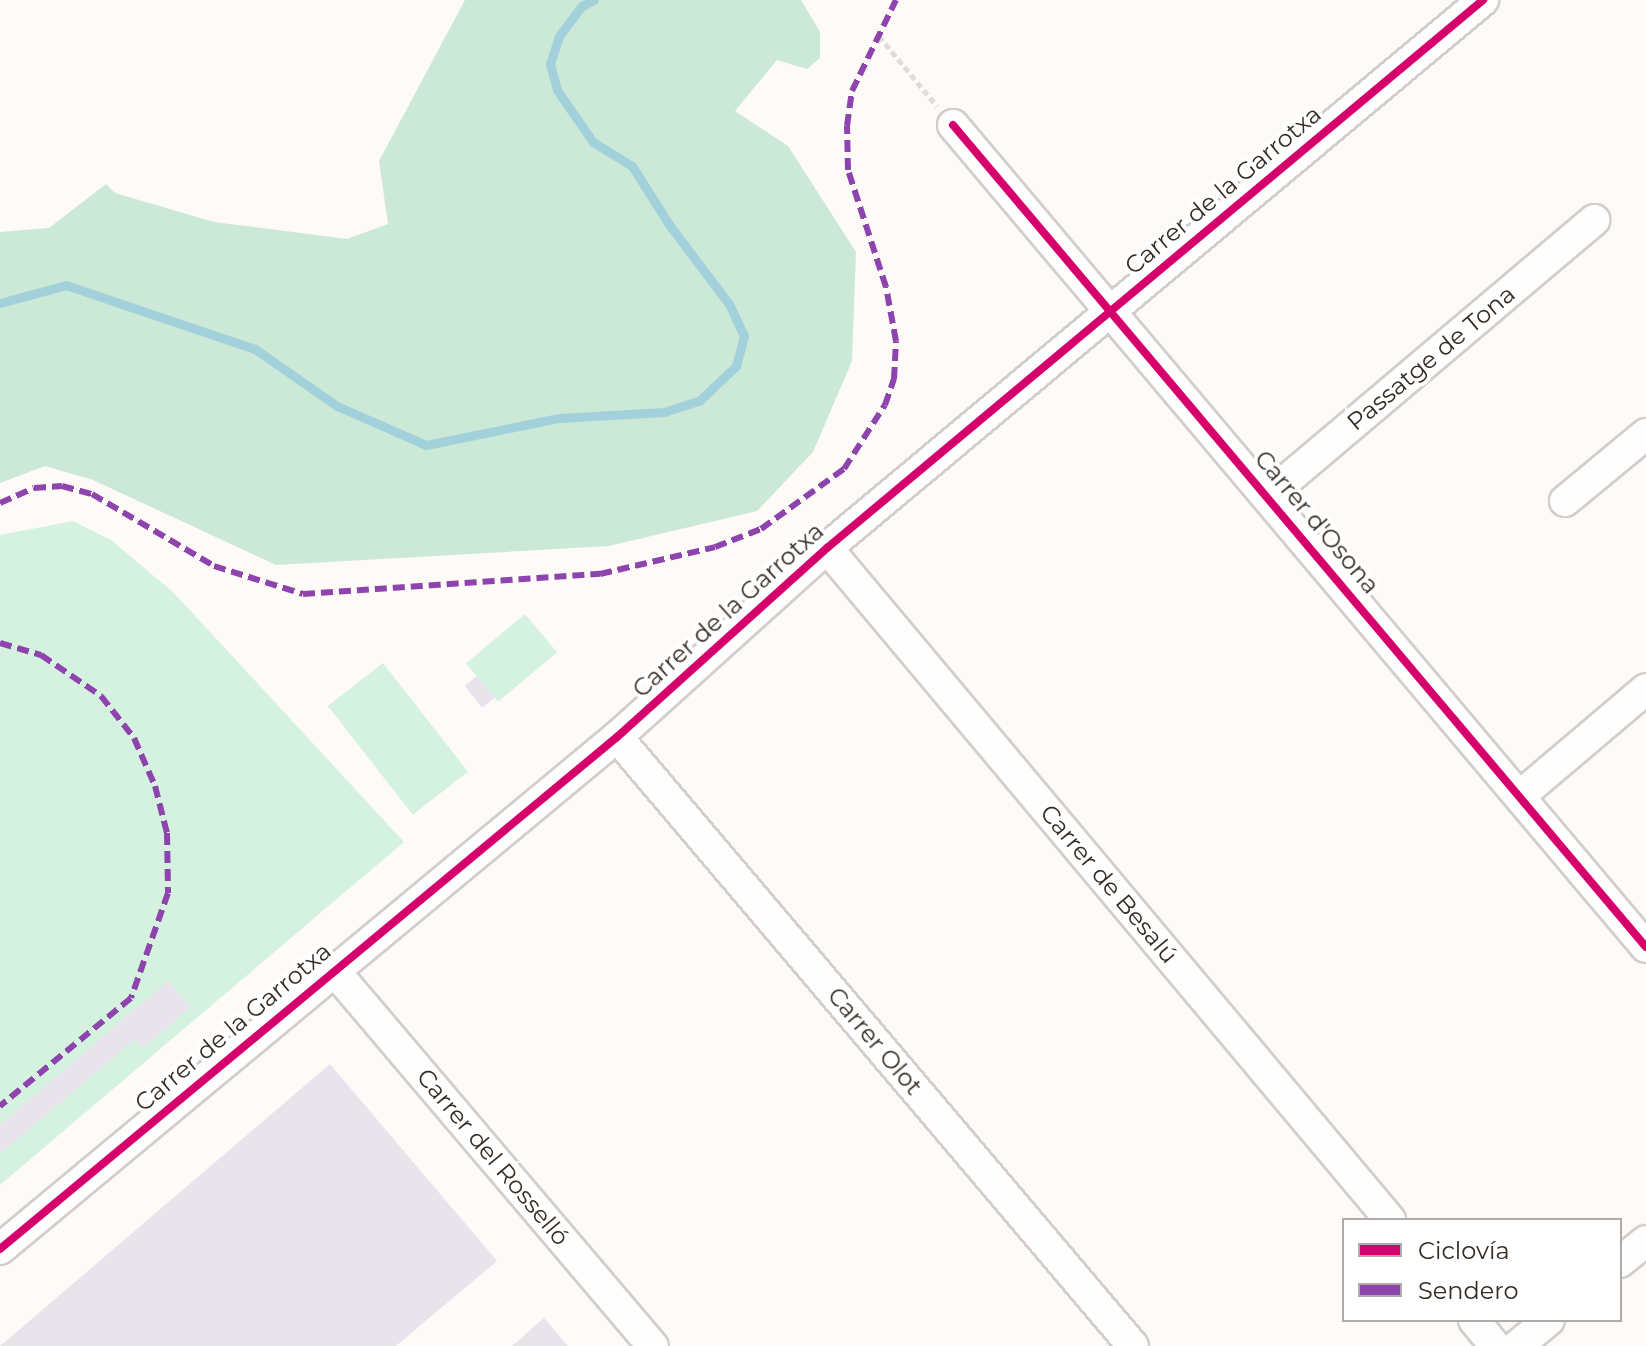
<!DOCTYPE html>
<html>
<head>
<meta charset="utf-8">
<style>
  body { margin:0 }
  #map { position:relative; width:1646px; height:1346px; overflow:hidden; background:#fdfaf8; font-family:Montserrat,sans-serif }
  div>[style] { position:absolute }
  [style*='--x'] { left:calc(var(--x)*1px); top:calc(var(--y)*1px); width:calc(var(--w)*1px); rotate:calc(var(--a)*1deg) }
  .green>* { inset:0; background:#d5f2e0; transform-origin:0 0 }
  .forest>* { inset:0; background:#cce8d6 }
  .stream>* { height:9px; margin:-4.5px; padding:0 4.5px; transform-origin:4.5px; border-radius:4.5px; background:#a2d1dc }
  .building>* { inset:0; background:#e9e4ec; transform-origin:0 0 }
  .path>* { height:5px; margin-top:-2.5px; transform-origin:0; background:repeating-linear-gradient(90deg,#dedddd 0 6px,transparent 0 10px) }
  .roads { filter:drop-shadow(2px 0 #d4cdc9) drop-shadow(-2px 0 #d4cdc9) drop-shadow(0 2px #d4cdc9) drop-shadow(0 -2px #d4cdc9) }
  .minor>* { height:30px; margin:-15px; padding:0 15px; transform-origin:15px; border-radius:15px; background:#fffefe }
  .quiet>* { height:6px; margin-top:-3px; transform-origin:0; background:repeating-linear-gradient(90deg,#8e44ad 0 12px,transparent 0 18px) }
  .cycleway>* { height:8px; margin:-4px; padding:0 4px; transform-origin:4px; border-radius:4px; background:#d6006c }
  span { translate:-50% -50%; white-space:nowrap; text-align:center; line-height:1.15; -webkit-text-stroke:8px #fff; paint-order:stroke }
  .street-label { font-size:24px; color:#352c25 }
  .legend { position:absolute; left:1342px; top:1218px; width:280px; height:104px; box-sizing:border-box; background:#fff; border:2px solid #aeaba8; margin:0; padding:10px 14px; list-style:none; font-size:24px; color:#352c25 }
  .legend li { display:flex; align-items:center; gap:16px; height:40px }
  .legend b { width:40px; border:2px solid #aeaba8 }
</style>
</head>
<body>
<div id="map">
  <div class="green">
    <div style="clip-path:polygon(73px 521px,111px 540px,174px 593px,404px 842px,0 1185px,0 535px)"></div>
    <div style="left:525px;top:614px;width:50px;height:77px;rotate:50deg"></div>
    <div style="left:383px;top:663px;width:138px;height:70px;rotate:52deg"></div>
  </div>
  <div class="forest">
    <div style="clip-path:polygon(465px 0,801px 0,820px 32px,820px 58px,807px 69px,777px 60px,735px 111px,788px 146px,856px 252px,852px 361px,813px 452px,757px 511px,609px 546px,276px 565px,93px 480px,45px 466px,0 483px,0 232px,49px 228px,106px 184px,115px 193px,214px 222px,347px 239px,388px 224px,379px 161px)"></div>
  </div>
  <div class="stream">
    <div style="--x:0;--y:303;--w:68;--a:-15.3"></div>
    <div style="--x:66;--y:285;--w:200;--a:18.7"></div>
    <div style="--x:255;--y:349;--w:100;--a:34.8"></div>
    <div style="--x:337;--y:406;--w:97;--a:23.7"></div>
    <div style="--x:426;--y:445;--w:136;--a:-11.5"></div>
    <div style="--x:559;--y:418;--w:105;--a:-3.3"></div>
    <div style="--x:664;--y:412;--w:38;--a:-18"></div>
    <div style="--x:700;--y:400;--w:50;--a:-43.4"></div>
    <div style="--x:736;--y:366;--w:31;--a:-75"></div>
    <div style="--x:744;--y:336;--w:35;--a:-115"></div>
    <div style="--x:729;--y:304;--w:98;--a:-127.1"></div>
    <div style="--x:670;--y:226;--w:71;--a:-122.3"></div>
    <div style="--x:632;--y:166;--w:46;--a:-148.4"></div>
    <div style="--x:593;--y:142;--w:63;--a:-124.7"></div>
    <div style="--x:557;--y:90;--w:27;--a:-105"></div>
    <div style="--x:550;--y:64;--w:29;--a:-72"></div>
    <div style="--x:559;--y:36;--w:38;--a:-53"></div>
    <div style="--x:582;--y:6;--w:13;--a:-27"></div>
  </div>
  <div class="building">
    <div style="left:477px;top:676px;width:28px;height:16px;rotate:51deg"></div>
    <div style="clip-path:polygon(168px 981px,191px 1007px,143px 1048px,135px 1039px,0 1154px,0 1125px)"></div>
    <div style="clip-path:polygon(330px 1064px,497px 1261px,396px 1346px,0 1346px)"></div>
    <div style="clip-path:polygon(544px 1318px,568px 1346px,512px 1346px)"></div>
  </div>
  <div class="path">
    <div style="--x:879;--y:36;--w:91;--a:50.4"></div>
  </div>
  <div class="roads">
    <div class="minor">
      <div style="--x:953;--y:125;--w:1075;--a:49.87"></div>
      <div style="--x:1269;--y:495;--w:426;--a:-40.2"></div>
      <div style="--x:1565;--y:501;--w:105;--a:-39.6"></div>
      <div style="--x:827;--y:548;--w:877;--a:50.04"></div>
      <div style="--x:617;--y:737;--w:798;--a:49.73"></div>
      <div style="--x:1520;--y:796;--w:165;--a:-40.3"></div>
      <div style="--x:332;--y:968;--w:496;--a:49.7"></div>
      <div style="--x:0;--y:1249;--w:802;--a:-39.69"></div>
      <div style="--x:617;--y:737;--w:283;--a:-42"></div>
      <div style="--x:827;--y:548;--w:855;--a:-39.87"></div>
      <div style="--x:1620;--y:1262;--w:33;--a:-39"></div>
      <div style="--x:1474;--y:1320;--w:33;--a:51"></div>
      <div style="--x:1517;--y:1346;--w:41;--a:-39.1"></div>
    </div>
  </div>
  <div class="quiet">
    <div style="--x:0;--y:503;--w:37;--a:-24"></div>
    <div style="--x:34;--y:488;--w:28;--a:-4"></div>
    <div style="--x:62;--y:486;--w:31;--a:15"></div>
    <div style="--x:92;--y:494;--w:142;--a:30.5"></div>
    <div style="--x:214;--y:566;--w:93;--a:17.5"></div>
    <div style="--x:303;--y:594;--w:298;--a:-3.9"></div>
    <div style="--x:600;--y:574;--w:118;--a:-13.2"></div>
    <div style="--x:715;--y:547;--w:49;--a:-21.4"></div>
    <div style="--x:761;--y:529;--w:102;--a:-35.9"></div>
    <div style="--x:844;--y:469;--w:76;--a:-57.4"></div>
    <div style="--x:885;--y:405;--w:28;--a:-71"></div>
    <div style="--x:894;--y:379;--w:38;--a:-87"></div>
    <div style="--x:896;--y:341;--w:55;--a:-100.5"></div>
    <div style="--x:886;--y:287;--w:123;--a:-108"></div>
    <div style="--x:848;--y:170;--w:44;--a:-91.3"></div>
    <div style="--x:847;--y:126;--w:35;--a:-82"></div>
    <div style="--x:852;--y:91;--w:101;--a:-64.2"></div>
    <div style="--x:0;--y:643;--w:43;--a:16.3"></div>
    <div style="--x:41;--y:655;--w:73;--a:34.3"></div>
    <div style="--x:101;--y:696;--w:53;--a:51.8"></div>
    <div style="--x:134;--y:738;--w:52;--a:66.4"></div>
    <div style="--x:155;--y:786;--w:49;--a:75.7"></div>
    <div style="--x:167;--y:833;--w:60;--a:89"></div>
    <div style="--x:168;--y:893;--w:111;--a:109.4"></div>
    <div style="--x:131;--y:998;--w:170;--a:140.5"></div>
  </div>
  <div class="cycleway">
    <div style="--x:953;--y:125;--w:1075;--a:49.87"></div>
    <div style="--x:0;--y:1249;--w:802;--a:-39.69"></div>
    <div style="--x:617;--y:737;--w:283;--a:-42"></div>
    <div style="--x:827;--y:548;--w:855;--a:-39.87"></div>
  </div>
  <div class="street-label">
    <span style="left:1223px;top:190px;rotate:-40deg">Carrer de la Garrotxa</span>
    <span style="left:1431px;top:358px;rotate:-40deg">Passatge de Tona</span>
    <span style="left:1317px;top:522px;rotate:50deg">Carrer d'Osona</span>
    <span style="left:728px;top:610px;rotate:-42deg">Carrer de la Garrotxa</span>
    <span style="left:1109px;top:884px;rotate:50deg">Carrer de Besalú</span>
    <span style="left:233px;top:1027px;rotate:-40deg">Carrer de la Garrotxa</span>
    <span style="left:875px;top:1041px;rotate:50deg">Carrer Olot</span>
    <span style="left:493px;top:1157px;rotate:50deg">Carrer del Rosselló</span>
  </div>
  <ul class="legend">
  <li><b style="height:10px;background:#d6006c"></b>Ciclovía</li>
  <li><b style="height:10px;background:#8e44ad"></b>Sendero</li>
  </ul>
</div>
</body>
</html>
